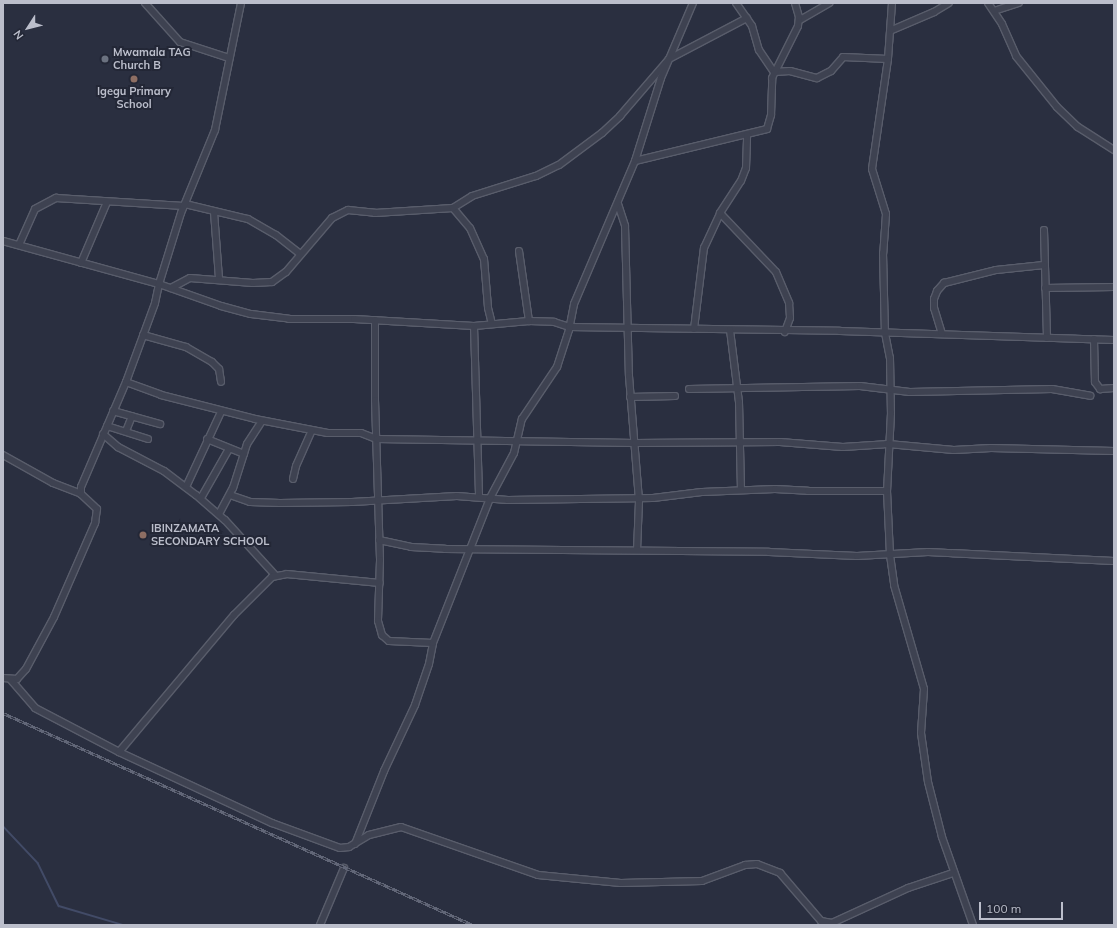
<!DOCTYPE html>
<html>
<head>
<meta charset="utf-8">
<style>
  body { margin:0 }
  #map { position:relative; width:1117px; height:928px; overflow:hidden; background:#2a2f40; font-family:Mulish,sans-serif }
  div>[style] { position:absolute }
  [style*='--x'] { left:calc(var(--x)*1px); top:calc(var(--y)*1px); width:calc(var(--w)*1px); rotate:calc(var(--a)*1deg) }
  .stream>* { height:1.5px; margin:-0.75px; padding:0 0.75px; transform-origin:0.75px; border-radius:0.75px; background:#424b67 }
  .roads { filter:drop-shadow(1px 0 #595d6b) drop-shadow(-1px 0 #595d6b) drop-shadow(0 1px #595d6b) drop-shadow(0 -1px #595d6b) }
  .minor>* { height:6px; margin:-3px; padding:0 3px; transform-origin:3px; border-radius:3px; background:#3e4251 }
  .rail>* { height:3px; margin-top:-1.5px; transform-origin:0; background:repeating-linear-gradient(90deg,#232736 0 4.5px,#616677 0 9px); box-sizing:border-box; border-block:1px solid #616677 }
  .dots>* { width:11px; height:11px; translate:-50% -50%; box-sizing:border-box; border:2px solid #232736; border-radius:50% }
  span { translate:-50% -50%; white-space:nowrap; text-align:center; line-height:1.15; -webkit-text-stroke:4px #232736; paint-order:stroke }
  .poi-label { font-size:11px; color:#bbbecb; font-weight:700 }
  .left { translate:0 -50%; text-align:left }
  .frame { position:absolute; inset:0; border:4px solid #bbbecb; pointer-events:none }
  .north { position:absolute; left:8px; top:8px; width:40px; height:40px; -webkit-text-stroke:3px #232736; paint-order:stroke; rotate:234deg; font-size:11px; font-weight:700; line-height:16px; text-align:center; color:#bbbecb }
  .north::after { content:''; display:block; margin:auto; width:14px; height:18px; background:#bbbecb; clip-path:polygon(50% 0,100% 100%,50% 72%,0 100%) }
  .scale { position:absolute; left:979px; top:902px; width:84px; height:18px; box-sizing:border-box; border:2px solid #bbbecb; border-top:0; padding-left:5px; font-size:12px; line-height:14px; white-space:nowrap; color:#bbbecb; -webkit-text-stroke:3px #232736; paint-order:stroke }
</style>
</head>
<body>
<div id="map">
  <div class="stream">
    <div style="--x:3;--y:826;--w:51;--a:46.6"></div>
    <div style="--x:38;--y:863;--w:48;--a:64"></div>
    <div style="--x:59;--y:906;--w:67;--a:16.5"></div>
  </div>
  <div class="roads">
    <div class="minor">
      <div style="--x:145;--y:3;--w:52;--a:48.1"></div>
      <div style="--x:180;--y:42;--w:52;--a:18.1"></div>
      <div style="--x:736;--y:3;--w:28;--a:55"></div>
      <div style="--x:752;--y:26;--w:25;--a:74"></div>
      <div style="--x:759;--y:50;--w:27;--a:56"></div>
      <div style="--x:774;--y:72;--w:16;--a:-4"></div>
      <div style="--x:790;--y:71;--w:28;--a:15"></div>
      <div style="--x:817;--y:78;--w:16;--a:-27"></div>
      <div style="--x:831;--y:71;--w:18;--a:-49"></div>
      <div style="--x:843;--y:57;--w:45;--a:2.5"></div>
      <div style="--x:892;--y:3;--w:56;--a:94.1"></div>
      <div style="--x:888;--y:59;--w:111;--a:98.3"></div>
      <div style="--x:872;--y:169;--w:47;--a:72.7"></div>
      <div style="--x:886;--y:214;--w:39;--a:94"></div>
      <div style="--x:883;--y:253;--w:80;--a:88.6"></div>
      <div style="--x:885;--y:333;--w:25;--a:79"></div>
      <div style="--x:890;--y:358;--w:55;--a:89"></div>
      <div style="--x:891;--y:413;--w:78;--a:92.9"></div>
      <div style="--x:887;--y:491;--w:64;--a:87.3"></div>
      <div style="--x:890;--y:555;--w:30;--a:82"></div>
      <div style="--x:894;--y:585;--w:108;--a:73.9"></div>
      <div style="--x:924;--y:689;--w:44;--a:93.9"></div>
      <div style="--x:921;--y:733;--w:49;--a:81.9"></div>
      <div style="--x:928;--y:782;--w:57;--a:75.7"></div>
      <div style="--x:942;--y:837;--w:93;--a:70.6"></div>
      <div style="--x:988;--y:3;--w:25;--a:56"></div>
      <div style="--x:1002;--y:24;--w:35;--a:66"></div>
      <div style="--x:1016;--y:56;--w:65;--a:51.2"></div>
      <div style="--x:1057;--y:107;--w:29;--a:44"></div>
      <div style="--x:1078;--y:127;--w:43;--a:32.6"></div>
      <div style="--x:994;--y:11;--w:26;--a:-18"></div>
      <div style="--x:800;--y:20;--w:34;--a:-30"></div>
      <div style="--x:892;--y:30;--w:46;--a:-23.2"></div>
      <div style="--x:934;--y:12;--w:17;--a:-31"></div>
      <div style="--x:635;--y:161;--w:136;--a:-13.6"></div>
      <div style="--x:767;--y:129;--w:15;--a:-74"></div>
      <div style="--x:771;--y:115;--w:37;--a:-88"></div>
      <div style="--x:772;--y:78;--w:58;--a:-63.4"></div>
      <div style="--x:798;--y:26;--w:9;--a:-84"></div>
      <div style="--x:799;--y:17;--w:15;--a:-106"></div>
      <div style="--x:185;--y:204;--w:65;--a:13.4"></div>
      <div style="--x:248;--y:219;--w:32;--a:30"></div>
      <div style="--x:276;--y:235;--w:31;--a:38"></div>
      <div style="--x:618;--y:204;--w:23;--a:72"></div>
      <div style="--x:625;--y:226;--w:150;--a:88.5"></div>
      <div style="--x:629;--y:376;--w:125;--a:85.4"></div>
      <div style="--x:639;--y:501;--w:49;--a:92.3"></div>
      <div style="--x:453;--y:208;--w:26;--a:50"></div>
      <div style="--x:470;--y:228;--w:34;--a:66"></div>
      <div style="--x:484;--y:259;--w:49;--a:85.3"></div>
      <div style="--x:488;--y:308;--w:16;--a:76"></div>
      <div style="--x:214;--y:212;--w:67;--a:85.7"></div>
      <div style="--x:720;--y:213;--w:81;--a:46.5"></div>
      <div style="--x:776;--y:272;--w:34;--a:67"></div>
      <div style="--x:789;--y:303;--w:15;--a:86"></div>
      <div style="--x:790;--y:318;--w:15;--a:110"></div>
      <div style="--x:1044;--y:230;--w:108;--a:88.4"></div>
      <div style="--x:3;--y:241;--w:162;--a:15.4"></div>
      <div style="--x:159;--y:284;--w:66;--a:19.5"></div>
      <div style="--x:221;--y:306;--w:31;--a:15"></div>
      <div style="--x:251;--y:314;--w:38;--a:7"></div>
      <div style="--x:289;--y:319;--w:65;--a:0"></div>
      <div style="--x:354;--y:319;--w:120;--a:3.3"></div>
      <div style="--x:474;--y:326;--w:55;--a:-5.2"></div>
      <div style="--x:529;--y:321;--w:25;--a:2"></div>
      <div style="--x:554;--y:322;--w:16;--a:18"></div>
      <div style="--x:569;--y:327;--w:271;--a:0.8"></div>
      <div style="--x:840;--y:331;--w:274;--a:1.9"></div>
      <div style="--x:19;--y:245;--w:39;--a:-66"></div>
      <div style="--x:35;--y:209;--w:24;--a:-28"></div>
      <div style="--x:56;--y:198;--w:128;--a:3.6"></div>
      <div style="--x:519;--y:251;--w:71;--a:81.9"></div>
      <div style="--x:81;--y:263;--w:66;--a:-66.9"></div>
      <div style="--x:171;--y:288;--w:21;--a:-28"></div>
      <div style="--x:190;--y:278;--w:63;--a:4.5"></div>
      <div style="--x:253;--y:283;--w:19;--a:-3"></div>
      <div style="--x:272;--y:282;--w:17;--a:-36"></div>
      <div style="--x:286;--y:272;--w:71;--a:-49.6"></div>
      <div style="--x:332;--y:218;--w:18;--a:-27"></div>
      <div style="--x:348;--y:210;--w:27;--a:6"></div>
      <div style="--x:375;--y:213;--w:78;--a:-3.7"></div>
      <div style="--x:453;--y:208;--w:22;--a:-32"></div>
      <div style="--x:472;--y:196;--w:67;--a:-17.4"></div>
      <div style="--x:536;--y:176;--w:25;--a:-26"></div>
      <div style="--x:559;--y:165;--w:54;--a:-36.7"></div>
      <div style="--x:602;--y:133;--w:25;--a:-43"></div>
      <div style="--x:620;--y:116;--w:75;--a:-49.3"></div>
      <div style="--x:669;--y:59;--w:88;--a:-27.7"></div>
      <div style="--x:1045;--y:288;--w:69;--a:-0.8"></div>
      <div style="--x:375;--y:320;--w:80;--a:90"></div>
      <div style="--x:375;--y:400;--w:160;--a:88.2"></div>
      <div style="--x:380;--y:560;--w:61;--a:91.9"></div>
      <div style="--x:378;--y:621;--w:15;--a:74"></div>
      <div style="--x:382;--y:635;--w:9;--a:41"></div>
      <div style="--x:389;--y:641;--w:44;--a:2.6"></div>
      <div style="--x:474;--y:326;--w:171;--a:88.3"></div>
      <div style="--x:694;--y:329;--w:82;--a:-83"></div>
      <div style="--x:704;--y:248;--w:38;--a:-65"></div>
      <div style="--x:720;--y:213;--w:38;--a:-57"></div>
      <div style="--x:741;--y:181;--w:14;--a:-69"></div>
      <div style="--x:746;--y:168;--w:33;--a:-88"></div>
      <div style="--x:730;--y:330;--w:73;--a:82.9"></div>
      <div style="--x:739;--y:402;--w:88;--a:88.7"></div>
      <div style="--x:942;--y:334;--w:27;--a:-107"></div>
      <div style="--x:934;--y:308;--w:9;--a:-90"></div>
      <div style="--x:934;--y:299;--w:9;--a:-69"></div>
      <div style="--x:937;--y:291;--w:11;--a:-49"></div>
      <div style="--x:944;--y:283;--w:54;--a:-14"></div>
      <div style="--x:996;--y:270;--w:48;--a:-5.9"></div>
      <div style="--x:143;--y:335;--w:45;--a:15.6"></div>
      <div style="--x:186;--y:347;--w:30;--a:30"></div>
      <div style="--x:212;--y:362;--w:10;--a:45"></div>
      <div style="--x:219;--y:369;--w:13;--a:81"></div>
      <div style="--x:1094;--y:339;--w:43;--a:88.7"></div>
      <div style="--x:1095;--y:382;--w:9;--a:54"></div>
      <div style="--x:1100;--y:389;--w:14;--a:-4"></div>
      <div style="--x:126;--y:382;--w:37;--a:20"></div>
      <div style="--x:161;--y:395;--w:97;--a:14.3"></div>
      <div style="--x:255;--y:419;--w:74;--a:10.9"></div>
      <div style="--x:328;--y:433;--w:33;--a:0"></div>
      <div style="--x:361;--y:433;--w:17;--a:21"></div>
      <div style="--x:377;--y:439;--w:258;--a:0.9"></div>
      <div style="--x:635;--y:443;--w:145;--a:-0.4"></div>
      <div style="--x:780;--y:442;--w:63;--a:4.5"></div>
      <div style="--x:843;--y:447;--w:45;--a:-3.8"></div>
      <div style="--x:888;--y:444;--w:66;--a:5.2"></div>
      <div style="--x:954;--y:450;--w:37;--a:-3"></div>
      <div style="--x:991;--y:448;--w:123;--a:1.4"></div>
      <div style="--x:689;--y:389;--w:171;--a:-1"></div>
      <div style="--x:860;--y:386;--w:50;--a:6.8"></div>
      <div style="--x:910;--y:392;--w:142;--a:-1.2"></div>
      <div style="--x:1052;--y:389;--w:39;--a:10"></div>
      <div style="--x:630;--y:397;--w:45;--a:-1.3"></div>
      <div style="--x:113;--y:411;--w:49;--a:15.5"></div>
      <div style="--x:107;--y:426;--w:43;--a:17.6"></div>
      <div style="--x:126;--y:431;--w:16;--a:-68"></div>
      <div style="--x:103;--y:434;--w:20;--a:41"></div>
      <div style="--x:118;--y:447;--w:52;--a:27.6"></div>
      <div style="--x:164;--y:471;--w:40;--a:37"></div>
      <div style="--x:196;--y:495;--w:38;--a:41"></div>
      <div style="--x:225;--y:520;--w:74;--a:47.7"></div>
      <div style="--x:207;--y:439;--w:40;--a:22"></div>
      <div style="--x:3;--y:455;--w:57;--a:29.2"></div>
      <div style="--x:53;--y:483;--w:30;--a:21"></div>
      <div style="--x:293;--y:479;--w:13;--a:-77"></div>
      <div style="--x:296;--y:466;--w:39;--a:-66"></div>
      <div style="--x:186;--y:487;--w:83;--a:-65"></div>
      <div style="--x:230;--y:495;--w:21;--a:19"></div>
      <div style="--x:250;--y:502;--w:30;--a:2"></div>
      <div style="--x:280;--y:503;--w:72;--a:-0.8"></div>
      <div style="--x:352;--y:502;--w:105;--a:-3.3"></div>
      <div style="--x:457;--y:496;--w:51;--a:4.5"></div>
      <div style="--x:508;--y:500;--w:145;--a:-0.8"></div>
      <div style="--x:653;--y:498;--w:49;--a:-7"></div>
      <div style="--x:702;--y:492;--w:73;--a:-2.4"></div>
      <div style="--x:775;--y:489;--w:33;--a:3"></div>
      <div style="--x:808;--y:491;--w:79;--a:0"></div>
      <div style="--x:201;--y:498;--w:56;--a:-60.3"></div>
      <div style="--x:219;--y:514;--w:30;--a:-62"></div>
      <div style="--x:233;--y:488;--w:46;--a:-72.3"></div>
      <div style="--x:247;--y:444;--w:27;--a:-57"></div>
      <div style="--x:379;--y:540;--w:33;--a:12"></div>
      <div style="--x:411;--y:547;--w:34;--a:3"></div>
      <div style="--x:445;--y:549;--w:324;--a:0.5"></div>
      <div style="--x:769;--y:552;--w:88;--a:2.6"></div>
      <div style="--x:857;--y:556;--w:71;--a:-3.2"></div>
      <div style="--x:928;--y:552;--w:186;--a:2.8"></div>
      <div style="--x:3;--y:678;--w:14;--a:4"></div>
      <div style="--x:17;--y:679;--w:13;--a:-48"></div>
      <div style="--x:26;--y:669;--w:59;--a:-61.7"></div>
      <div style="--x:54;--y:617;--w:103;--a:-66.4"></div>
      <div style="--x:95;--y:523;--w:14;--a:-82"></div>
      <div style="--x:97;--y:509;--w:22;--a:-137"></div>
      <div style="--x:81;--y:494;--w:7;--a:-90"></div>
      <div style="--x:81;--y:487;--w:114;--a:-66.8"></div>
      <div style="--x:126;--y:382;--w:84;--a:-69.8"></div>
      <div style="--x:155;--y:303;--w:19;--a:-78"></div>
      <div style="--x:159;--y:284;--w:74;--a:-72.8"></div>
      <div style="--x:181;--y:213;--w:90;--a:-67.7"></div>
      <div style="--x:215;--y:130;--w:130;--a:-78.4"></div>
      <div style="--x:11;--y:680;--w:37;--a:49"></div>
      <div style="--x:35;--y:708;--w:95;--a:27.6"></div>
      <div style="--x:119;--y:752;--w:169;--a:24.9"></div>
      <div style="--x:272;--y:823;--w:72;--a:20.2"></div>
      <div style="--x:340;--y:848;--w:9;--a:-6"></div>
      <div style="--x:349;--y:847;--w:23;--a:-31"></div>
      <div style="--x:369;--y:835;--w:33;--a:-14"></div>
      <div style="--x:401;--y:827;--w:145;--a:19.3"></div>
      <div style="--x:538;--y:875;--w:83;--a:5.5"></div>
      <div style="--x:621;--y:883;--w:81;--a:-1.4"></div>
      <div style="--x:702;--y:881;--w:46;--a:-20.4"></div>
      <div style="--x:745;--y:865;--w:12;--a:-5"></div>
      <div style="--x:757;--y:864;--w:25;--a:21"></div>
      <div style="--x:780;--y:873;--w:63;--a:49.5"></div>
      <div style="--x:821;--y:921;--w:11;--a:10"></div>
      <div style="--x:832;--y:923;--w:84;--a:-24.7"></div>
      <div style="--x:908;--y:888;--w:47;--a:-18.4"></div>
      <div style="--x:119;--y:752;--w:179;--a:-50"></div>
      <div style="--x:234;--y:615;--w:54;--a:-45"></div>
      <div style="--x:272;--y:577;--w:15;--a:-11"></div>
      <div style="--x:287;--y:574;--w:93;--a:5.5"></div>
      <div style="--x:355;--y:844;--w:79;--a:-68.3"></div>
      <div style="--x:384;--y:771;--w:73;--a:-64.8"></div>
      <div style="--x:415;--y:705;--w:43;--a:-71.1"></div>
      <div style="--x:429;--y:664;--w:21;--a:-79"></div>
      <div style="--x:433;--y:643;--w:156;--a:-68.5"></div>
      <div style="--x:490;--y:498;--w:51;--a:-61.9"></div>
      <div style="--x:514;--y:453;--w:35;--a:-77"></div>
      <div style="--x:522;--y:419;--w:63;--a:-56.1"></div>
      <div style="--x:557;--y:367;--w:39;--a:-72"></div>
      <div style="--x:569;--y:330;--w:26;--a:-79"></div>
      <div style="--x:574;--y:304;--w:155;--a:-66.9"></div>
      <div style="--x:635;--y:161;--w:87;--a:-72.6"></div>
      <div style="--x:661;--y:78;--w:82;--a:-66.9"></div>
      <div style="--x:320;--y:925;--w:62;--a:-67.2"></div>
    </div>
  </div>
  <div class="rail">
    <div style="--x:3;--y:713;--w:516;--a:24.28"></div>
  </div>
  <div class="dots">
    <div style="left:105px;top:59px;background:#6b7280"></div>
    <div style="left:134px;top:79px;background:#8d6e63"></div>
    <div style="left:143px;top:535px;background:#8d6e63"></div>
  </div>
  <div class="poi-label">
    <span class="left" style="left:113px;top:59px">Mwamala TAG<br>Church B</span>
    <span style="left:134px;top:98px">Igegu Primary<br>School</span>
    <span class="left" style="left:151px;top:535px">IBINZAMATA<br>SECONDARY SCHOOL</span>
  </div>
  <div class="frame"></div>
  <div class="north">N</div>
  <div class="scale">100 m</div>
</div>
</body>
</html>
